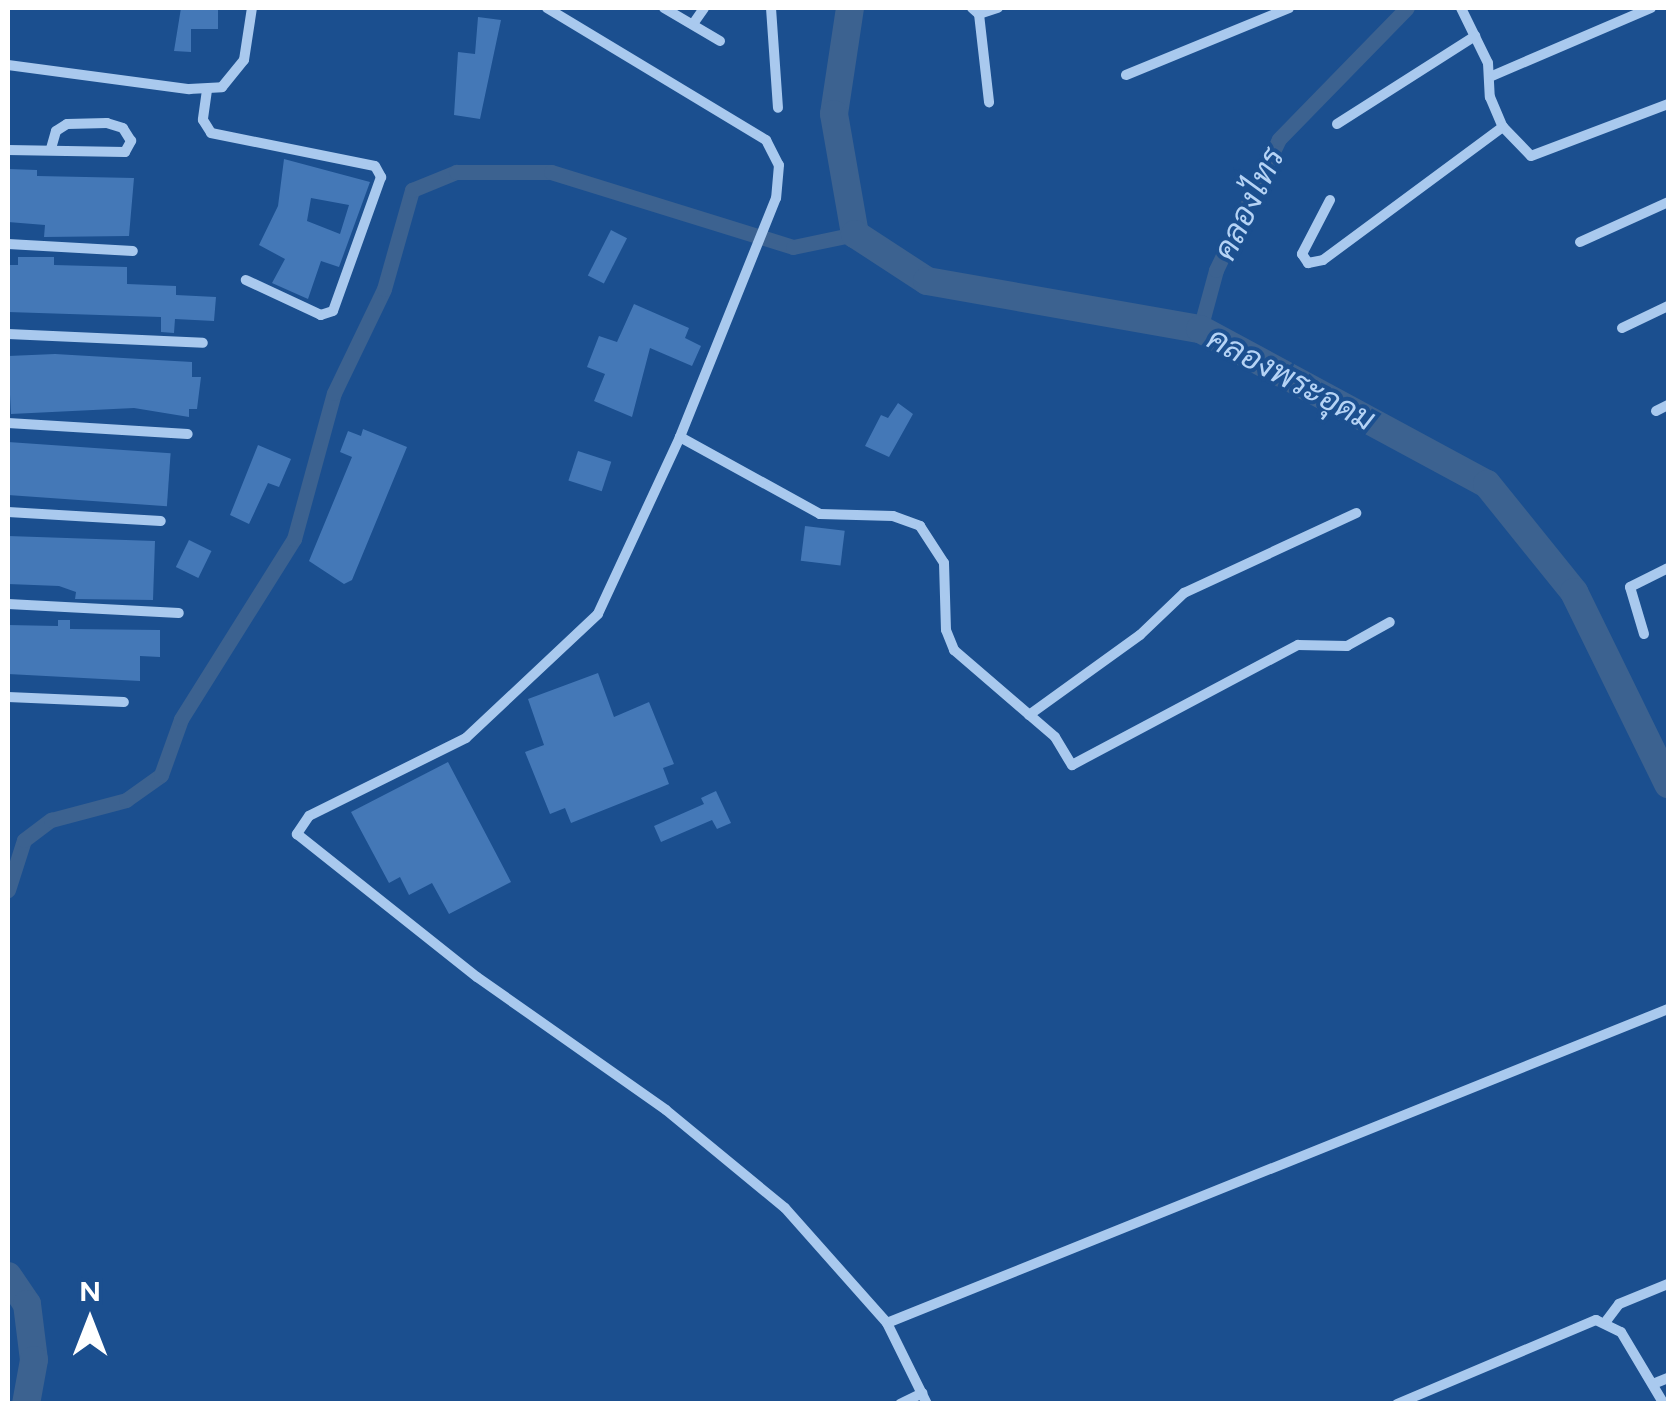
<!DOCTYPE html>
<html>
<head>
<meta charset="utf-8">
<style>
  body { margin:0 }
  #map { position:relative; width:1676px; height:1411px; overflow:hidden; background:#1b4f8f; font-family:Figtree,Sarabun,sans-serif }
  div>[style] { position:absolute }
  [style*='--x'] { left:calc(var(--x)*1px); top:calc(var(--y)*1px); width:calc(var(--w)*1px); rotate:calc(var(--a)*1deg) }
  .canal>* { height:15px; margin:-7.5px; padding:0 7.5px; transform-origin:7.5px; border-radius:7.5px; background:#3c6290 }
  .river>* { height:28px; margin:-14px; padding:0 14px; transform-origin:14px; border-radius:14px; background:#3c6290 }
  .building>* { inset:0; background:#4478b7; transform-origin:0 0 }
  .street>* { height:10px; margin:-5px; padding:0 5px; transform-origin:5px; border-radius:5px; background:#a9c9ee }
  span { translate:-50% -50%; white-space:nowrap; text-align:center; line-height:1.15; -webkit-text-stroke:8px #1b4f8f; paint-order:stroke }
  .water-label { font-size:32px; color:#b5d3f5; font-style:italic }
  .frame { position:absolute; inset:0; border:10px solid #fff; pointer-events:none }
  .north { position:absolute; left:40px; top:1271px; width:100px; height:100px; -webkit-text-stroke:8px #1b4f8f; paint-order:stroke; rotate:0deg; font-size:28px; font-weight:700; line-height:40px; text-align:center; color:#fff }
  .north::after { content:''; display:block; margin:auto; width:35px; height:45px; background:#fff; clip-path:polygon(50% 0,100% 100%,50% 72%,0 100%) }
</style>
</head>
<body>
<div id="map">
  <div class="canal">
    <div style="--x:1200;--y:329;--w:61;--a:-74.8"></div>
    <div style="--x:1216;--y:270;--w:145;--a:-64.3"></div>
    <div style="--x:1279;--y:139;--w:183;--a:-45.7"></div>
    <div style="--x:8;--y:890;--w:52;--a:-72.3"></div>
    <div style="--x:24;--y:840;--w:34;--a:-37"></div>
    <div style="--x:51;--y:820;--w:78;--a:-14.9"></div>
    <div style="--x:126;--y:800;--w:43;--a:-35.5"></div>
    <div style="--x:161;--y:775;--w:59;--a:-70.3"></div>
    <div style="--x:181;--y:719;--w:213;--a:-57.9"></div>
    <div style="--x:294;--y:539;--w:151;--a:-74.7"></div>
    <div style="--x:334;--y:393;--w:115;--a:-64.3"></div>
    <div style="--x:384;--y:289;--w:103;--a:-74.2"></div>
    <div style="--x:412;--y:190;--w:48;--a:-22.2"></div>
    <div style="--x:456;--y:172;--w:95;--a:0"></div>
    <div style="--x:551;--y:172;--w:253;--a:17.2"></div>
    <div style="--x:793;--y:247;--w:63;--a:-11.8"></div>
  </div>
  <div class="river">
    <div style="--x:850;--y:8;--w:107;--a:98.6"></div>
    <div style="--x:834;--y:114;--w:122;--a:80.1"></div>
    <div style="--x:855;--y:234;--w:86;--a:33.1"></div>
    <div style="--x:927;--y:281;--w:277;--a:10"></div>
    <div style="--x:1200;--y:329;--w:326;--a:28.4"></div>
    <div style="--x:1487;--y:484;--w:139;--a:51.1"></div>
    <div style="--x:1574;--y:592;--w:214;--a:63.9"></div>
    <div style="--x:8;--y:1276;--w:34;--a:56"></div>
    <div style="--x:27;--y:1304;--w:56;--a:82.9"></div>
    <div style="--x:34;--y:1360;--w:45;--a:100.3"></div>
  </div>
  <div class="building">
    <div style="clip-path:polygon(181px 8px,218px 8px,218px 29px,185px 29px,191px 29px,191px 52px,174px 51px)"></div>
    <div style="clip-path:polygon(478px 17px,501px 20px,480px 119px,454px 115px,458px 52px,475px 54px)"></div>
    <div style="clip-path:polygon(evenodd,284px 159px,370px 182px,339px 267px,321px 261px,308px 299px,272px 283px,285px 259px,259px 245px,278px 206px,284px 159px,311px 198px,349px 205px,340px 234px,307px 221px,311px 198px)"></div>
    <div style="clip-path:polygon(8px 169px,37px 170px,37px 176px,134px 178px,129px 236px,44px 237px,45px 225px,8px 222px)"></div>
    <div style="left:611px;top:230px;width:18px;height:51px;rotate:27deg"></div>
    <div style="clip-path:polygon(18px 257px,54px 257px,54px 265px,127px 267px,127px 284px,176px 286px,176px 295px,216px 297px,214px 321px,175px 319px,174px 333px,161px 332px,161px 317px,8px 312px,8px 265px,18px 265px)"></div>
    <div style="clip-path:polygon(634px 304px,689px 328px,685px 338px,701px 346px,692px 366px,650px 348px,632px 417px,594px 401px,605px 374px,587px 367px,599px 336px,617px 342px)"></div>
    <div style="clip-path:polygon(55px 354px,192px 362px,192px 377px,201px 377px,197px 409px,189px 409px,189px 417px,134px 408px,11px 414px,8px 356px)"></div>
    <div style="clip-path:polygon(898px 403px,913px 414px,889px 457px,865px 446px,881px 415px,888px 418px)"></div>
    <div style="clip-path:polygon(363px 429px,407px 447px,352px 580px,344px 584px,309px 561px,352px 457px,340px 452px,348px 431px,361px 436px)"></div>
    <div style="left:8px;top:442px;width:163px;height:53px;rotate:4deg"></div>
    <div style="clip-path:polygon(258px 445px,291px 459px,279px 487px,268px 483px,249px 524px,230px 515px)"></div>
    <div style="left:578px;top:451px;width:35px;height:31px;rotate:18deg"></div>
    <div style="left:805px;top:526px;width:40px;height:35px;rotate:7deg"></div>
    <div style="clip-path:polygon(8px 536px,155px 541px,153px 600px,75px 599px,76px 592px,59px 586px,8px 584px)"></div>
    <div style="left:189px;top:540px;width:25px;height:30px;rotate:26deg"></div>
    <div style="clip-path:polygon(58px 620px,70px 620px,70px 629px,160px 630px,160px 657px,140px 656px,140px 681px,8px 674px,8px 625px,58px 626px)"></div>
    <div style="clip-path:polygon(598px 673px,614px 717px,649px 702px,674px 764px,663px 768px,669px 784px,571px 823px,565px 808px,550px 814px,525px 752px,544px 745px,528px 699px)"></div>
    <div style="clip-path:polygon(448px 762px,511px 882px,449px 914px,432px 883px,409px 895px,400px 877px,389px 883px,351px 812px)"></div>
    <div style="clip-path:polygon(716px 791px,731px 823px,717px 829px,712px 820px,661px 842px,654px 826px,704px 804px,701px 798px)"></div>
  </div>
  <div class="street">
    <div style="--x:547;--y:8;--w:256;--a:31.1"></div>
    <div style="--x:766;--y:140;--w:28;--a:63"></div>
    <div style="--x:779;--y:165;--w:33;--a:95"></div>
    <div style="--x:776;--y:198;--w:258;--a:111.9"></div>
    <div style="--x:680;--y:437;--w:195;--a:114.9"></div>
    <div style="--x:598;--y:614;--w:181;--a:136.8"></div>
    <div style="--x:466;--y:738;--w:175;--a:153.6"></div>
    <div style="--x:309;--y:816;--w:22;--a:124"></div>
    <div style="--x:297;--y:834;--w:230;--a:38.5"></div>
    <div style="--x:477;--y:977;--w:231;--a:35.1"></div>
    <div style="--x:666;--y:1110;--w:154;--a:39.5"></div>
    <div style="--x:785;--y:1208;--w:154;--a:48.4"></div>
    <div style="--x:887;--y:1323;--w:90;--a:63.7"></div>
    <div style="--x:664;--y:8;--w:65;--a:30.5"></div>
    <div style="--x:771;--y:8;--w:100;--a:86"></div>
    <div style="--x:972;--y:8;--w:9;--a:41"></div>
    <div style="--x:979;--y:14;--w:89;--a:83.5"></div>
    <div style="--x:1461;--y:8;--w:61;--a:63.9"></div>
    <div style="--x:1488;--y:63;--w:34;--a:87"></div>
    <div style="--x:1490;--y:97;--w:33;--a:67"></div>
    <div style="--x:1503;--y:127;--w:40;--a:46"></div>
    <div style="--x:1531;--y:156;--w:147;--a:-20.8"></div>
    <div style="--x:979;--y:14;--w:20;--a:-18"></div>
    <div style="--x:693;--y:24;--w:19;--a:-55"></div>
    <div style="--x:8;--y:65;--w:183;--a:7.6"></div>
    <div style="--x:189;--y:89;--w:33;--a:-3"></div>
    <div style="--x:222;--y:87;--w:35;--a:-51"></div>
    <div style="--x:244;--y:60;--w:53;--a:-81.3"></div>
    <div style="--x:1126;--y:75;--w:176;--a:-22.3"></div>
    <div style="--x:1492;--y:76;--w:173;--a:-23.2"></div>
    <div style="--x:207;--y:90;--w:30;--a:98"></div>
    <div style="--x:203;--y:120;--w:15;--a:58"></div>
    <div style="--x:211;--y:133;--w:167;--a:11.4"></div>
    <div style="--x:375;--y:166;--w:13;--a:61"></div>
    <div style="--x:381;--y:177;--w:142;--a:109.7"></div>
    <div style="--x:333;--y:311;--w:13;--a:162"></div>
    <div style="--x:321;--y:315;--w:83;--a:-155"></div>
    <div style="--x:1337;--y:124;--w:164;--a:-32.5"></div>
    <div style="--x:8;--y:150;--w:117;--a:1"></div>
    <div style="--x:125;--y:152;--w:13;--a:-61"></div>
    <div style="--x:131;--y:141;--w:15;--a:-122"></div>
    <div style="--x:123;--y:128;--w:17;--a:-163"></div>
    <div style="--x:107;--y:123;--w:40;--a:178.6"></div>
    <div style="--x:67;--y:124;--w:13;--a:148"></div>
    <div style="--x:56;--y:131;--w:19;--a:106"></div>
    <div style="--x:1330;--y:200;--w:61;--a:117.4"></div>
    <div style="--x:1302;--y:254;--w:11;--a:56"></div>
    <div style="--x:1308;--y:263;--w:15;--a:-11"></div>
    <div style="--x:1323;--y:260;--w:224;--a:-36.5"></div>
    <div style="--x:1580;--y:242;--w:97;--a:-24.4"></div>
    <div style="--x:8;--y:244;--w:125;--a:3.2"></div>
    <div style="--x:1622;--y:328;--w:51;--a:-25.6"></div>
    <div style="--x:8;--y:334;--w:195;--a:2.6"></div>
    <div style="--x:1656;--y:411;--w:13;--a:-27"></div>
    <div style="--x:8;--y:423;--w:180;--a:3.5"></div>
    <div style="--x:680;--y:437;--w:160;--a:28.8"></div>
    <div style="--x:820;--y:514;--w:73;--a:1.6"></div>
    <div style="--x:893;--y:516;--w:29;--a:20"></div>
    <div style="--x:920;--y:526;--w:44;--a:57"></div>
    <div style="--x:944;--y:563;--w:67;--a:88.3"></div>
    <div style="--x:946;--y:630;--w:22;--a:68"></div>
    <div style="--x:954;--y:650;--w:133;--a:40.7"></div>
    <div style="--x:1055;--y:737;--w:33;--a:59"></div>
    <div style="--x:1072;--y:765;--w:256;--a:-28"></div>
    <div style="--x:1298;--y:645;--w:49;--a:1.2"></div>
    <div style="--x:1347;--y:646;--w:49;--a:-29.2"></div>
    <div style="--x:8;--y:512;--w:153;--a:3.4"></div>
    <div style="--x:8;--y:604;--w:171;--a:3"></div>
    <div style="--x:1644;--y:634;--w:49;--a:-106.6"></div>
    <div style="--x:1630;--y:587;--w:42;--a:-26.6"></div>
    <div style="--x:8;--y:697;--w:116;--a:2.5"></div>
    <div style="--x:1029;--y:715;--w:137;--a:-35.8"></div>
    <div style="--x:1140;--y:635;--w:61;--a:-43.7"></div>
    <div style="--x:1184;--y:593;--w:190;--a:-24.9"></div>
    <div style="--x:1607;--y:1320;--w:20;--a:-53"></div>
    <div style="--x:1619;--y:1304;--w:53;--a:-22.2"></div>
    <div style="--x:887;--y:1323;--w:842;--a:-21.9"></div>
    <div style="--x:1653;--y:1384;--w:16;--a:-22"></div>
    <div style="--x:900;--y:1404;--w:25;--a:-26"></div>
    <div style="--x:1397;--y:1404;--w:216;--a:-22.9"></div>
    <div style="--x:1596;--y:1320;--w:28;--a:26"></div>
    <div style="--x:1621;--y:1332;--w:84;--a:59.2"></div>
  </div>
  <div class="water-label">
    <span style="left:1249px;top:204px;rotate:-64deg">คลองไทร</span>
    <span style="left:1291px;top:379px;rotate:28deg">คลองพระอุดม</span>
  </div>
  <div class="frame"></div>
  <div class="north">N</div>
</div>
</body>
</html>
